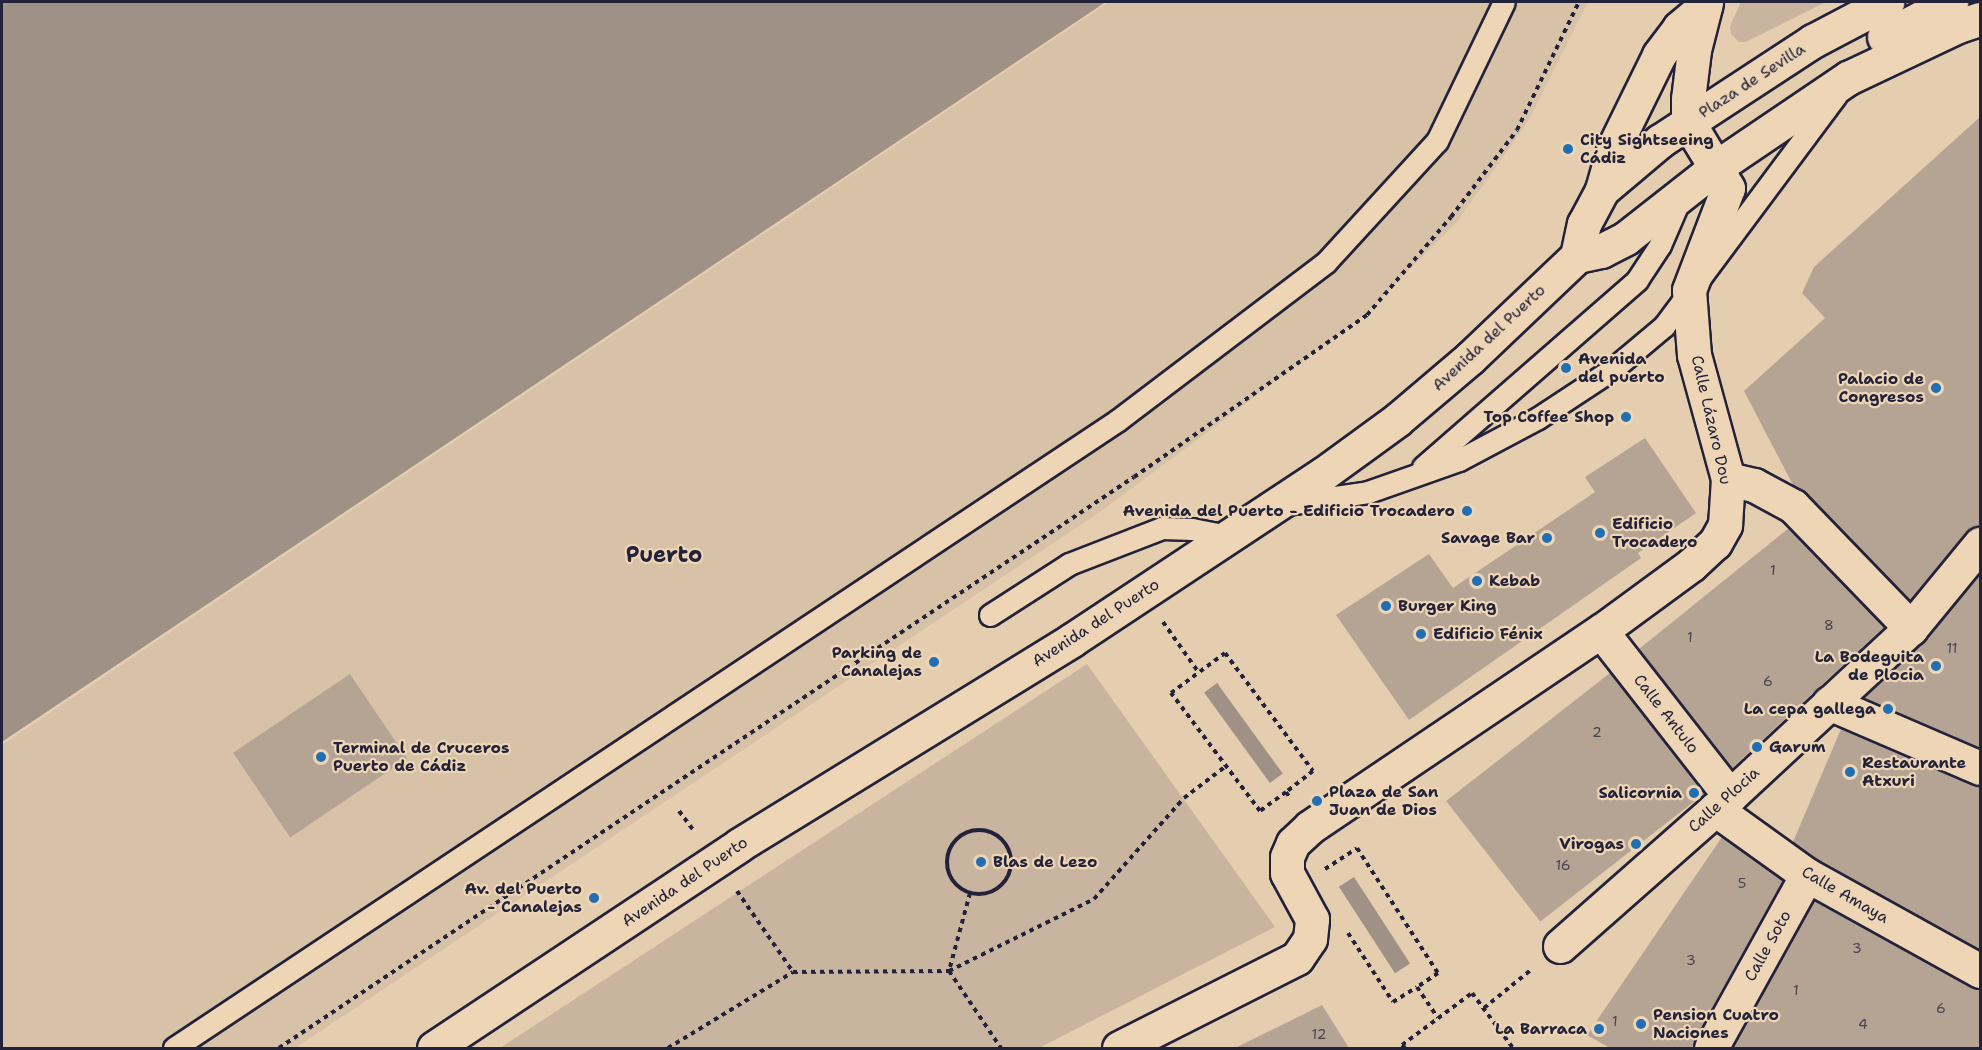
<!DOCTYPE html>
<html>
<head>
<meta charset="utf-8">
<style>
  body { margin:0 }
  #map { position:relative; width:1982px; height:1050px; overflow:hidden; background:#e5ceb0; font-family:"Shantell Sans",sans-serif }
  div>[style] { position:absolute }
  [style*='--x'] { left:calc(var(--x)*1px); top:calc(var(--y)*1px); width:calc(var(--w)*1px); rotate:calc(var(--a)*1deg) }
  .built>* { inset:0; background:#d7c1a7 }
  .green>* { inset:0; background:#c9b49f }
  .water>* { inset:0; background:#9f9186; transform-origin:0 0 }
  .pier>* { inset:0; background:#e5ceb0 }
  .building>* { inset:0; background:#b5a393; transform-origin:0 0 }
  .path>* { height:4px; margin-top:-2px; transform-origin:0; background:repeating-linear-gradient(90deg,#22223b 0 4.5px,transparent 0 9px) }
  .path>.ring { margin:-2px; padding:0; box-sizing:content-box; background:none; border:4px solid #22223b; border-radius:50% }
  .roads { filter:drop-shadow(2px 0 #22223b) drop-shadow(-2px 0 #22223b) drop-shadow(0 2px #22223b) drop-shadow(0 -2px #22223b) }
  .lane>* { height:21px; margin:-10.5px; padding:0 10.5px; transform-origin:10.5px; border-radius:10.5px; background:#edd5b5 }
  .street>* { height:33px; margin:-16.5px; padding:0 16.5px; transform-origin:16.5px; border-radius:16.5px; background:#edd5b5 }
  .secondary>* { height:33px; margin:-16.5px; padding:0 16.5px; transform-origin:16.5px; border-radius:16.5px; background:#edd5b5 }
  .dots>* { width:16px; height:16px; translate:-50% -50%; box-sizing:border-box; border:3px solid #edd5b5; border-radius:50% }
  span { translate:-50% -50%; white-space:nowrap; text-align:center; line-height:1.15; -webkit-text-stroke:4.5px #edd5b5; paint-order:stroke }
  .number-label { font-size:14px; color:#474251 }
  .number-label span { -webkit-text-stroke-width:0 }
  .street-label { font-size:16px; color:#22223b }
  .poi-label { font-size:16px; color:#22223b; font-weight:700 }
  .left { translate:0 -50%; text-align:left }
  .right { translate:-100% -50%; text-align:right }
  .district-label { font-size:22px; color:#22223b; font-weight:700 }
  .frame { position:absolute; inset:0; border:3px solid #22223b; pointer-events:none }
</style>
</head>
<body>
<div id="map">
  <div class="built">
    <div style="clip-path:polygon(1106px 2px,1588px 2px,1529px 120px,1457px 222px,1363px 316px,1100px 512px,295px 1048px,2px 1048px,2px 742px)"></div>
  </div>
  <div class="green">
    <div style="clip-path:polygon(1741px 2px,1826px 2px,1746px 42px,1739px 42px,1731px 34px,1730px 26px)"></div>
    <div style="clip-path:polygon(1087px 664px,1275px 927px,1039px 1048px,500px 1048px)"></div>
  </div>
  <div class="water">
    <div style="clip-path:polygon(2px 2px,1106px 2px,2px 742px)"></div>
    <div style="left:1217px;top:683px;width:112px;height:16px;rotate:54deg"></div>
    <div style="left:1354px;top:877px;width:103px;height:18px;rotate:57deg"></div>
  </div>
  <div class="pier">
    <div style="clip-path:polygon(1106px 2px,1109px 2px,2px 745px,2px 742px)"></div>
  </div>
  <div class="building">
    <div style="clip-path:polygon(1980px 117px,1980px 526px,1966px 532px,1910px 600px,1806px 493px,1793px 485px,1744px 391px,1825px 318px,1802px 293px,1814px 267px)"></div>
    <div style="clip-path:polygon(1645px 438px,1696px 513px,1638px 553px,1641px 558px,1409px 720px,1336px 615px,1429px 554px,1453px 588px,1595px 492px,1585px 477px)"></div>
    <div style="clip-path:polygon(1789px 528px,1884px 627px,1732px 768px,1639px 649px)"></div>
    <div style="clip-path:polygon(1980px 573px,1980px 748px,1864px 698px,1924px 642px)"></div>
    <div style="left:1610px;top:673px;width:153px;height:208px;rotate:52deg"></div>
    <div style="left:350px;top:674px;width:102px;height:141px;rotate:56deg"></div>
    <div style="clip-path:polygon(1841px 729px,1980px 786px,1980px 950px,1817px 859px,1793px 842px)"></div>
    <div style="clip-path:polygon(1722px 837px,1783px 880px,1695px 1039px,1692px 1048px,1610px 1048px,1587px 1035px)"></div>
    <div style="clip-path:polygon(1814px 900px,1971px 987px,1980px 990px,1980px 1048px,1732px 1048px)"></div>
    <div style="clip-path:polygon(1322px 1005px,1349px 1048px,1235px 1048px,1292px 1020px)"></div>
  </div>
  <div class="path">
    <div style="--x:1163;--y:622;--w:62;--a:54.8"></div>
    <div style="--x:1286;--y:792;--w:32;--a:144"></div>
    <div style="--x:1260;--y:811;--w:148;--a:-127"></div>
    <div style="--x:1171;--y:693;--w:67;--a:-36.5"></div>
    <div style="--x:1225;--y:653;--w:147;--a:53.3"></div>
    <div style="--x:1313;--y:771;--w:34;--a:142"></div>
    <div style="--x:1286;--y:792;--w:7;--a:56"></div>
    <div style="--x:679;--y:811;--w:25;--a:53"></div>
    <div class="ring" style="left:947px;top:830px;width:60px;height:60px"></div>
    <div style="--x:1325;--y:869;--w:38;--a:-33"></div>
    <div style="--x:1357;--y:848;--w:149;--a:57.1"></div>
    <div style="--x:1438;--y:973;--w:25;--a:146"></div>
    <div style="--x:737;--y:891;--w:98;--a:55.3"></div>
    <div style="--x:970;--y:893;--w:81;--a:105.1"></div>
    <div style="--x:949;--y:971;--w:93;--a:56"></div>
    <div style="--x:1348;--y:933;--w:82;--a:56.9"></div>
    <div style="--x:1393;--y:1002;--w:28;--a:-32"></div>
    <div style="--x:1417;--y:987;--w:37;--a:56"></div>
    <div style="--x:1484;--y:1008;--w:62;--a:-39.1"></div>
    <div style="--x:279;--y:1048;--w:1028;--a:-33.74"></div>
    <div style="--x:1134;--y:477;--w:284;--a:-34.8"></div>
    <div style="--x:1367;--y:315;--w:129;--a:-49.4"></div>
    <div style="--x:1451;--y:217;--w:109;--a:-52.8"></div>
    <div style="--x:1517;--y:130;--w:142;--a:-64.2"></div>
    <div style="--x:668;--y:1048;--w:146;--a:-31.3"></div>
    <div style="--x:793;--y:972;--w:156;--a:-0.4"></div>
    <div style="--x:949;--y:971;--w:162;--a:-26.4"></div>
    <div style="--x:1094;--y:899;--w:135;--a:-48.3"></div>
    <div style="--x:1184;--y:798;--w:53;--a:-37.3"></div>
    <div style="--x:1405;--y:1048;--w:4;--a:-135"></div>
    <div style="--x:1402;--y:1045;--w:87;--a:-36.6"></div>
    <div style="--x:1472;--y:993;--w:69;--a:53.3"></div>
  </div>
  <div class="roads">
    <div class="lane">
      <div style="--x:1423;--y:467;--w:284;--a:-41.1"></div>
      <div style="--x:1637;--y:280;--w:42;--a:-56.7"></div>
      <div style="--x:1660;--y:245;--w:48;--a:-66.6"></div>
      <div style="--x:1287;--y:504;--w:82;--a:-8.4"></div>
      <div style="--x:1368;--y:492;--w:96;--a:-19.4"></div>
      <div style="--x:1459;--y:460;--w:89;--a:-28"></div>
      <div style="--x:1538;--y:418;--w:91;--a:-33.3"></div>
      <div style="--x:1614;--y:368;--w:65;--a:-40"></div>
      <div style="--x:1664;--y:326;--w:288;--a:-53.3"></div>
      <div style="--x:990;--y:615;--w:94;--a:-32.8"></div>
      <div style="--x:1069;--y:564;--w:100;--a:-21.2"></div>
      <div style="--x:1162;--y:528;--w:30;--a:2"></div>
      <div style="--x:1192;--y:529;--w:38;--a:11"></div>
      <div style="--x:174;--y:1048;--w:1134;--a:-33.63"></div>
      <div style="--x:1118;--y:420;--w:261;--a:-37.2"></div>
      <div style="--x:1326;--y:262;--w:164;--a:-47.5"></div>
      <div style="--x:1437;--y:141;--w:154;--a:-64.3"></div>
    </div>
    <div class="street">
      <div style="--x:1728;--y:479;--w:27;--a:13"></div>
      <div style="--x:1754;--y:485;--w:44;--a:28.3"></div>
      <div style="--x:1793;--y:506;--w:170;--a:46"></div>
      <div style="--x:1601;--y:631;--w:209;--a:52"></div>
      <div style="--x:1829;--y:703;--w:164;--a:23.3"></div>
      <div style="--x:1715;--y:809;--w:113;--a:35.7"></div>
      <div style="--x:1807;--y:875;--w:198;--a:29"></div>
      <div style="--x:1560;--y:946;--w:227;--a:-41.4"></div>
      <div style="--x:1730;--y:796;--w:247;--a:-42.9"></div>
      <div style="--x:1911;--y:628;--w:109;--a:-50.6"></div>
      <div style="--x:1119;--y:1048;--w:199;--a:-26.8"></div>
      <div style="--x:1297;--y:958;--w:23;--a:-56"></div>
      <div style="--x:1310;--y:939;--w:20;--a:-84"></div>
      <div style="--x:1312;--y:919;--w:52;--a:-118.5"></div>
      <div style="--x:1287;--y:873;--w:16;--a:-90"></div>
      <div style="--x:1287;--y:857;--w:15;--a:-67"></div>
      <div style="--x:1293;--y:843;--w:23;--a:-43"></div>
      <div style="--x:1310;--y:827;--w:351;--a:-34"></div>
      <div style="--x:1601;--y:631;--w:112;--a:-36.3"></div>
      <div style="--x:1691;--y:565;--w:33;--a:-43"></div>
      <div style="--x:1715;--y:543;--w:21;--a:-61"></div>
      <div style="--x:1725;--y:525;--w:46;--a:-86.3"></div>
      <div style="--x:1728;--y:479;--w:129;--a:-105.3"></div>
      <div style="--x:1694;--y:355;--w:65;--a:-94.4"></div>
      <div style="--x:1689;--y:290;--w:109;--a:-69.1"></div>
      <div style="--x:1728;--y:188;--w:77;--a:-121.2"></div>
      <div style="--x:1711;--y:1048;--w:198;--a:-61"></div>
    </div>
    <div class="secondary">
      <div style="--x:1884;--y:37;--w:76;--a:-27.6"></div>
      <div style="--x:1688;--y:122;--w:23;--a:-90"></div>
      <div style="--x:1688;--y:99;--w:49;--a:-83"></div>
      <div style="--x:1694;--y:50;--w:49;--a:-75.7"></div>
      <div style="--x:1602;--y:190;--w:45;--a:-74.4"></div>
      <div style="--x:1614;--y:147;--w:102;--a:-63.9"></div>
      <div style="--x:1659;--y:55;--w:34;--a:-53"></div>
      <div style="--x:1679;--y:28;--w:34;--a:-40"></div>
      <div style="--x:1577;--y:256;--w:25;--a:-12"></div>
      <div style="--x:1601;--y:251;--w:28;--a:-27"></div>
      <div style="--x:1626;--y:238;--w:113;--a:-38.2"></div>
      <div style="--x:1715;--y:168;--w:161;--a:-34.1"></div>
      <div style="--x:1848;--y:78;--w:122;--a:-25.3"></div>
      <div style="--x:1958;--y:26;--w:23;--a:-18"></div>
      <div style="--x:434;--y:1048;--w:366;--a:-33.6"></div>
      <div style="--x:739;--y:845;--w:391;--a:-31.6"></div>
      <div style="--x:1072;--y:640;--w:301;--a:-33.5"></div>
      <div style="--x:1323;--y:474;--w:92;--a:-36.1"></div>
      <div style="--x:1397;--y:420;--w:96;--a:-40.3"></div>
      <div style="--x:1470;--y:358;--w:148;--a:-43.6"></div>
      <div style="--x:1577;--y:256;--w:33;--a:-78"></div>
      <div style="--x:1584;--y:224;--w:38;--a:-62"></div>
      <div style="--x:1602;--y:190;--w:76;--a:-40.2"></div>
      <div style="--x:1660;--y:141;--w:183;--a:-33.2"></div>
      <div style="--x:1813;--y:41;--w:84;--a:-27.8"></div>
    </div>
  </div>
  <div class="dots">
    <div style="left:1568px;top:149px;background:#1f6fb2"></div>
    <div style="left:1566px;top:368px;background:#1f6fb2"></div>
    <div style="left:1936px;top:388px;background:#1f6fb2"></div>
    <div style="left:1626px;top:417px;background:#1f6fb2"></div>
    <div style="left:1467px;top:511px;background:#1f6fb2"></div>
    <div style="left:1600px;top:533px;background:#1f6fb2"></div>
    <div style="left:1547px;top:538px;background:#1f6fb2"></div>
    <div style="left:1477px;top:581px;background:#1f6fb2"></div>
    <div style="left:1386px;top:606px;background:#1f6fb2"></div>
    <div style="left:1421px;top:634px;background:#1f6fb2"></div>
    <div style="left:934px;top:662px;background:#1f6fb2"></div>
    <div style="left:1936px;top:666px;background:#1f6fb2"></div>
    <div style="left:1888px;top:709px;background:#1f6fb2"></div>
    <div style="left:1757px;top:747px;background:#1f6fb2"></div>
    <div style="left:321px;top:757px;background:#1f6fb2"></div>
    <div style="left:1850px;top:772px;background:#1f6fb2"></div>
    <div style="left:1694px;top:793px;background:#1f6fb2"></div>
    <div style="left:1317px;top:801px;background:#1f6fb2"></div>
    <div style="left:1636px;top:844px;background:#1f6fb2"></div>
    <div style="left:981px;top:862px;background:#1f6fb2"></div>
    <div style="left:594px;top:898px;background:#1f6fb2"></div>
    <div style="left:1641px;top:1024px;background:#1f6fb2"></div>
    <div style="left:1599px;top:1029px;background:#1f6fb2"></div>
  </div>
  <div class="number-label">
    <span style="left:1773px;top:570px">1</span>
    <span style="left:1829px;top:625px">8</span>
    <span style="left:1690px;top:637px">1</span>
    <span style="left:1952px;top:648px">11</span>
    <span style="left:1768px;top:681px">6</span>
    <span style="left:1597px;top:732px">2</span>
    <span style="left:1563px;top:865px">16</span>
    <span style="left:1742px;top:883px">5</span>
    <span style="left:1857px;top:948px">3</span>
    <span style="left:1691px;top:960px">3</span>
    <span style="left:1796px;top:990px">1</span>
    <span style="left:1941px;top:1008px">6</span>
    <span style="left:1615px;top:1021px">1</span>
    <span style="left:1863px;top:1024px">4</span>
    <span style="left:1319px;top:1034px">12</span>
  </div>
  <div class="street-label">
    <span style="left:1752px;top:81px;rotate:-33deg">Plaza de Sevilla</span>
    <span style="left:1489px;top:338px;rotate:-43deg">Avenida del Puerto</span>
    <span style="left:1711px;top:420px;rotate:77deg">Calle Lázaro Dou</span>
    <span style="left:1096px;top:623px;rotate:-33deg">Avenida del Puerto</span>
    <span style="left:1666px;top:714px;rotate:52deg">Calle Antulo</span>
    <span style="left:1724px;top:800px;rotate:-42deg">Calle Plocia</span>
    <span style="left:685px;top:882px;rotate:-34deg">Avenida del Puerto</span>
    <span style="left:1845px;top:895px;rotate:30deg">Calle Amaya</span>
    <span style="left:1768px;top:946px;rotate:-61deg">Calle Soto</span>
  </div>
  <div class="poi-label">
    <span class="left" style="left:1580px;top:149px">City Sightseeing<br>Cádiz</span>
    <span class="left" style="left:1578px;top:368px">Avenida<br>del puerto</span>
    <span class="right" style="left:1924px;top:388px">Palacio de<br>Congresos</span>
    <span class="right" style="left:1614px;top:417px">Top Coffee Shop</span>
    <span class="right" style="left:1455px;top:511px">Avenida del Puerto - Edificio Trocadero</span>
    <span class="left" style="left:1612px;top:533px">Edificio<br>Trocadero</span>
    <span class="right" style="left:1535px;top:538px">Savage Bar</span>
    <span class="left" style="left:1489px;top:581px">Kebab</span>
    <span class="left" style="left:1398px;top:606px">Burger King</span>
    <span class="left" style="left:1433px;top:634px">Edificio Fénix</span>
    <span class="right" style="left:922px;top:662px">Parking de<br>Canalejas</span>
    <span class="right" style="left:1924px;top:666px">La Bodeguita<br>de Plocia</span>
    <span class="right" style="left:1876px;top:709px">La cepa gallega</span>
    <span class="left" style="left:1769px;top:747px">Garum</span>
    <span class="left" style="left:333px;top:757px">Terminal de Cruceros<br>Puerto de Cádiz</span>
    <span class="left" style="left:1862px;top:772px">Restaurante<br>Atxuri</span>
    <span class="left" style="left:1329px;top:801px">Plaza de San<br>Juan de Dios</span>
    <span class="right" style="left:1682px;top:793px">Salicornia</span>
    <span class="right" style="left:1624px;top:844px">Virogas</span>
    <span class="left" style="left:993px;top:862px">Blas de Lezo</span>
    <span class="right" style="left:582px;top:898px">Av. del Puerto<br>- Canalejas</span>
    <span class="left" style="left:1653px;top:1024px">Pension Cuatro<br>Naciones</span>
    <span class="right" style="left:1587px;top:1029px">La Barraca</span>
  </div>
  <div class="district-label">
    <span style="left:664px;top:555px">Puerto</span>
  </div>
  <div class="frame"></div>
</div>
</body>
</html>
